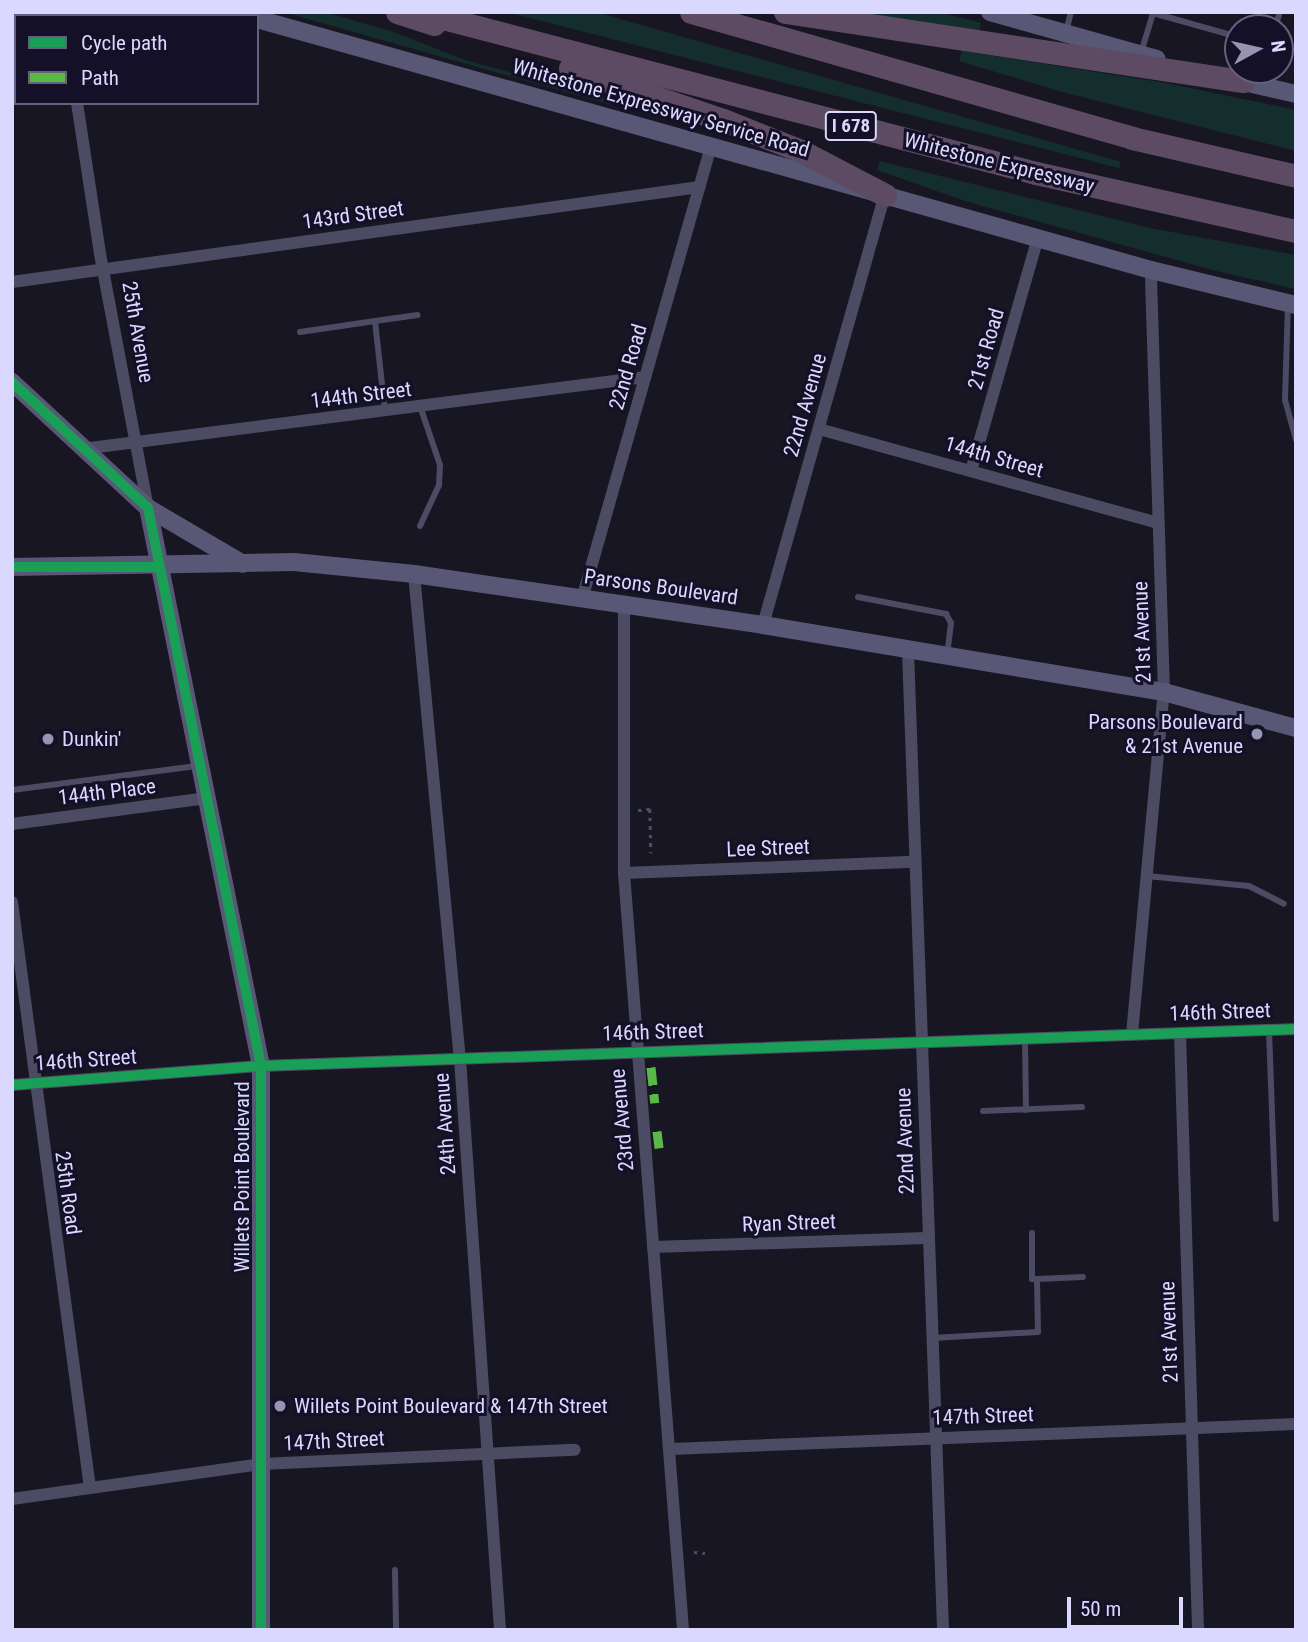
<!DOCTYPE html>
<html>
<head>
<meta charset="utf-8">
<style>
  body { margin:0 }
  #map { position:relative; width:1308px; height:1642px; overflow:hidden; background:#181622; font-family:"Roboto Condensed",sans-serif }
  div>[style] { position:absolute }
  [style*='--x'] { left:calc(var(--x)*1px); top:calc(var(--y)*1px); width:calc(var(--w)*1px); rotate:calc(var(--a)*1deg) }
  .green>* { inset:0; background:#142e2e }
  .path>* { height:2.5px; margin-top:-1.25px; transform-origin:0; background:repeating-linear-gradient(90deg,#455260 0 3.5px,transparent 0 8.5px) }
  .lane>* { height:6px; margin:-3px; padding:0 3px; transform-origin:3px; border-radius:3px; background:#4b4b63 }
  .street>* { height:12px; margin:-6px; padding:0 6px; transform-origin:6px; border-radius:6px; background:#4b4b63 }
  .secondary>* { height:18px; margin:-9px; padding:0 9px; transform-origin:9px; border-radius:9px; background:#595776 }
  .highway>* { height:23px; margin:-11.5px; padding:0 11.5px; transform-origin:11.5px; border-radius:11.5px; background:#5d4b63 }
  .quiet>* { height:9px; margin-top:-4.5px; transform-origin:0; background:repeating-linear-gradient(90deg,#58b947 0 18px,transparent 0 27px) }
  .cycleway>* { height:10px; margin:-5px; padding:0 5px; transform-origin:5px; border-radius:5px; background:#1a9f57 }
  .dots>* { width:19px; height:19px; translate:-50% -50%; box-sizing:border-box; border:4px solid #141028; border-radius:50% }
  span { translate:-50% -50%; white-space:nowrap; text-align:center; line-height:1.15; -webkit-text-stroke:6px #141028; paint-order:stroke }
  .shield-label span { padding:2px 5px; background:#141028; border:2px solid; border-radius:5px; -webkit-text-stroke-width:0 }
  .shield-label { font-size:19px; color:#dbd8ff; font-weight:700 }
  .street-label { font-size:21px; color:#dbd8ff }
  .poi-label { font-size:21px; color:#dbd8ff }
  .right { translate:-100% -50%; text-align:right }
  .left { translate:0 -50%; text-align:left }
  .frame { position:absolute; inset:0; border:14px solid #dbd8ff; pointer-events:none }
  .legend { position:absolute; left:14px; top:14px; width:245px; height:91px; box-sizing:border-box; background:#141028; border:2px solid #64607e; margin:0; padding:9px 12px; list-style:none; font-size:21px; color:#dbd8ff }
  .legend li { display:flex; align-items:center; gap:14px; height:35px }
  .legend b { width:35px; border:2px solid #64607e }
  .north { position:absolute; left:1224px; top:14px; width:70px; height:70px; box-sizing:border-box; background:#141028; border:2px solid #64607e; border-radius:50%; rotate:82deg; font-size:19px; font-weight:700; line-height:28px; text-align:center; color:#dbd8ff }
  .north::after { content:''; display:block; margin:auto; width:24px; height:32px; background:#9794b2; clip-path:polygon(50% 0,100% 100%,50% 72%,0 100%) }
  .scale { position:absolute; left:1067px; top:1597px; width:116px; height:32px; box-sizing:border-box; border:4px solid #dbd8ff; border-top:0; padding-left:9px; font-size:21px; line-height:24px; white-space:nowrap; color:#dbd8ff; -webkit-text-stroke:5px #141028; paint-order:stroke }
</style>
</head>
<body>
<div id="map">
  <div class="green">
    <div style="clip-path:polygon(283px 12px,324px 12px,391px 31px,465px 60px,615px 101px,612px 105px)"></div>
    <div style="clip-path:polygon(506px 12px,596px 12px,1121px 162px,1119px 168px)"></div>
    <div style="clip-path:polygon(856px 12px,940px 12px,981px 23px,979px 33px)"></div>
    <div style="clip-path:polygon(962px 51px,1166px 83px,1296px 110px,1296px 151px,1059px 91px,959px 61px)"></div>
    <div style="clip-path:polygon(880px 161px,1150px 228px,1296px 255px,1296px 289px,1216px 271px,965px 201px,877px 170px)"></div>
  </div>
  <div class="path">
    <div style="--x:638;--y:810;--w:12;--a:-5"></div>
    <div style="--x:650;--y:809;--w:44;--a:88.7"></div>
    <div style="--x:694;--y:1552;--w:11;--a:5"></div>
  </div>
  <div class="lane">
    <div style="--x:1275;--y:28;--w:17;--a:-73"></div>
    <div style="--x:1066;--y:32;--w:21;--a:-76"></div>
    <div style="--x:1141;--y:53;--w:42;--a:-73.3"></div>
    <div style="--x:1153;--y:13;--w:88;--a:15.8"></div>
    <div style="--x:1288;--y:304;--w:96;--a:91.8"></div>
    <div style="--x:1285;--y:400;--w:41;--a:74.6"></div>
    <div style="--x:375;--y:321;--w:43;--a:-7.9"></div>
    <div style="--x:300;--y:332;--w:76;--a:-8.3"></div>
    <div style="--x:375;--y:321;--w:91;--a:83.7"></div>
    <div style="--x:420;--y:526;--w:45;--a:-65.1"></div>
    <div style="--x:439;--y:485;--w:20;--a:-87"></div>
    <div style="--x:440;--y:465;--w:62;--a:-108.7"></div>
    <div style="--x:858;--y:597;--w:90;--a:10.9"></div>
    <div style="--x:946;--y:614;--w:10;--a:61"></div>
    <div style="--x:951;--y:623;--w:32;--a:97"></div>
    <div style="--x:12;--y:790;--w:188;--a:-7.4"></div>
    <div style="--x:1147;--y:876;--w:102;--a:5.6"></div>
    <div style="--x:1249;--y:886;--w:39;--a:27"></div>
    <div style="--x:1269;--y:1030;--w:189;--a:87.9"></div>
    <div style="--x:1025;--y:1038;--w:72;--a:89.2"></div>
    <div style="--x:983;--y:1111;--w:99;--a:-2.3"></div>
    <div style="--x:1032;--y:1233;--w:46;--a:90"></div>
    <div style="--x:1032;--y:1279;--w:5;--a:0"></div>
    <div style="--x:933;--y:1338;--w:105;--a:-3.3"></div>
    <div style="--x:1038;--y:1332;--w:53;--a:-91.1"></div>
    <div style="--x:1037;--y:1279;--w:46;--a:-2.5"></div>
    <div style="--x:395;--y:1570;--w:60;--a:89"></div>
  </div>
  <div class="street">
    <div style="--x:63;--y:12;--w:4;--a:76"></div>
    <div style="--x:77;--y:103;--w:153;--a:81.3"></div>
    <div style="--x:100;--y:254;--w:258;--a:79.3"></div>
    <div style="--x:12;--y:282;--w:694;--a:-7.87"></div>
    <div style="--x:819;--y:429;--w:352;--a:15.5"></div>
    <div style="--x:82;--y:449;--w:568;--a:-7.29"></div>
    <div style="--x:971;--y:471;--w:242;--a:-74"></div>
    <div style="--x:414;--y:574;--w:487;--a:84.6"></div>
    <div style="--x:460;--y:1059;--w:572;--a:85.99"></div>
    <div style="--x:582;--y:599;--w:472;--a:-74.1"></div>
    <div style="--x:624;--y:605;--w:268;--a:90"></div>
    <div style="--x:624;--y:873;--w:759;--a:85.54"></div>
    <div style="--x:763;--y:625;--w:447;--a:-74.2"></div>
    <div style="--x:908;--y:651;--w:980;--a:87.95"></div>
    <div style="--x:12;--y:824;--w:197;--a:-7.6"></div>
    <div style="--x:624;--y:873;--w:290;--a:-2.2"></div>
    <div style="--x:12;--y:902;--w:591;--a:82.42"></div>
    <div style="--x:1180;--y:1033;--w:597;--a:88.27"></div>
    <div style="--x:1132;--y:1034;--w:343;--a:-84.7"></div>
    <div style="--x:1164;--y:692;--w:422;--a:-91.8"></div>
    <div style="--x:12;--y:1085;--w:250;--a:-4.4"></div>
    <div style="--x:261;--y:1066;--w:1036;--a:-2.05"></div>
    <div style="--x:653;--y:1247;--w:274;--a:-1.9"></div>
    <div style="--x:671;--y:1449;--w:625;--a:-2.29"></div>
    <div style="--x:12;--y:1499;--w:251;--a:-8"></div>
    <div style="--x:261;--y:1464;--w:314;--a:-2.6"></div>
  </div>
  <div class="secondary">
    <div style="--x:232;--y:12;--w:14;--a:17"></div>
    <div style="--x:990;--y:12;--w:173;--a:15.7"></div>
    <div style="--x:257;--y:19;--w:929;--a:15.68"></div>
    <div style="--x:1151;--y:270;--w:149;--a:13.6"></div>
    <div style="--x:1231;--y:79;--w:67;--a:13"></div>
    <div style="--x:12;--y:382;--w:185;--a:42.8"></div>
    <div style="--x:148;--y:508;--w:110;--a:30.5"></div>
    <div style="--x:148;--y:508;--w:569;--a:78.55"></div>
    <div style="--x:261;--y:1066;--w:564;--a:90"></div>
    <div style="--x:12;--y:567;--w:282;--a:-1"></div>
    <div style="--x:294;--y:562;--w:121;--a:5.7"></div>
    <div style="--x:414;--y:574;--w:353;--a:8.3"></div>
    <div style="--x:763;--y:625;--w:407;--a:9.5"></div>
    <div style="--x:1164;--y:692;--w:137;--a:15.3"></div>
  </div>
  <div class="highway">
    <div style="--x:397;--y:12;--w:39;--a:18"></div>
    <div style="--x:420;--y:12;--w:637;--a:14.65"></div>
    <div style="--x:1036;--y:173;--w:266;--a:12.6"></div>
    <div style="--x:691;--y:12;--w:459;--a:15.9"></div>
    <div style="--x:1132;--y:138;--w:168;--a:13"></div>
    <div style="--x:785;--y:12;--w:463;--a:8.6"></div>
    <div style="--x:570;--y:68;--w:162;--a:18.8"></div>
    <div style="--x:723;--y:120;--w:84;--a:21.7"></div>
    <div style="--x:801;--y:151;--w:95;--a:27.6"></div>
  </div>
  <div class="quiet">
    <div style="--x:651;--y:1067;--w:36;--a:84"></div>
    <div style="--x:657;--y:1131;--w:17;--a:83"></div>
  </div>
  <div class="cycleway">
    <div style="--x:12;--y:382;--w:185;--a:42.8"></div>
    <div style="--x:148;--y:508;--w:569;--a:78.55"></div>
    <div style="--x:261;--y:1066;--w:564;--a:90"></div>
    <div style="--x:12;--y:567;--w:148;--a:0"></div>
    <div style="--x:12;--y:1085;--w:250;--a:-4.4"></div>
    <div style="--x:261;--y:1066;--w:1036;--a:-2.05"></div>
  </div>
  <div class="dots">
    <div style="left:1257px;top:734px;background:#9794b2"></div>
    <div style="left:48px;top:739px;background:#9794b2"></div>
    <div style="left:280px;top:1406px;background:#9794b2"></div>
  </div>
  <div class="shield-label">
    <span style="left:851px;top:126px">I 678</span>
  </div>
  <div class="street-label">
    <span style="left:661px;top:108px;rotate:16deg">Whitestone Expressway Service Road</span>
    <span style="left:999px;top:163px;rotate:14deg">Whitestone Expressway</span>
    <span style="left:353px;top:215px;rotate:-8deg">143rd Street</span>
    <span style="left:138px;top:332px;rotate:80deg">25th Avenue</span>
    <span style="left:986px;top:349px;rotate:-74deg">21st Road</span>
    <span style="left:628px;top:367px;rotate:-74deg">22nd Road</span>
    <span style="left:361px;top:395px;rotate:-7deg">144th Street</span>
    <span style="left:805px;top:405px;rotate:-74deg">22nd Avenue</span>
    <span style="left:994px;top:457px;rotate:16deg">144th Street</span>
    <span style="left:661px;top:587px;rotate:8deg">Parsons Boulevard</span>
    <span style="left:1142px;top:632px;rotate:-92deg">21st Avenue</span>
    <span style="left:107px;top:792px;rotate:-7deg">144th Place</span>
    <span style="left:768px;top:848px;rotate:-2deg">Lee Street</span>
    <span style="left:1220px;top:1012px;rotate:-2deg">146th Street</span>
    <span style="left:653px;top:1032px;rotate:-2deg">146th Street</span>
    <span style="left:86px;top:1060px;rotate:-4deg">146th Street</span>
    <span style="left:622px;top:1120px;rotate:-95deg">23rd Avenue</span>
    <span style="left:445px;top:1124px;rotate:-94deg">24th Avenue</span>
    <span style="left:905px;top:1141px;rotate:-92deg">22nd Avenue</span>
    <span style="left:242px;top:1177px;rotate:-90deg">Willets Point Boulevard</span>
    <span style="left:68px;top:1193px;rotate:82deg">25th Road</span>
    <span style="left:789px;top:1223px;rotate:-2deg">Ryan Street</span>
    <span style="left:1169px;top:1332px;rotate:-92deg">21st Avenue</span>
    <span style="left:983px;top:1416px;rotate:-2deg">147th Street</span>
    <span style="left:334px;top:1441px;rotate:-3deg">147th Street</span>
  </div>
  <div class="poi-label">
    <span class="right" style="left:1243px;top:734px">Parsons Boulevard<br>&amp; 21st Avenue</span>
    <span class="left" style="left:62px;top:739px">Dunkin'</span>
    <span class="left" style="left:294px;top:1406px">Willets Point Boulevard &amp; 147th Street</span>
  </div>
  <div class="frame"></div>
  <ul class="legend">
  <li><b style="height:9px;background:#1a9f57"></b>Cycle path</li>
  <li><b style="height:9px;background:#58b947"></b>Path</li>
  </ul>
  <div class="north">N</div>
  <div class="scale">50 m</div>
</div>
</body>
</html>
